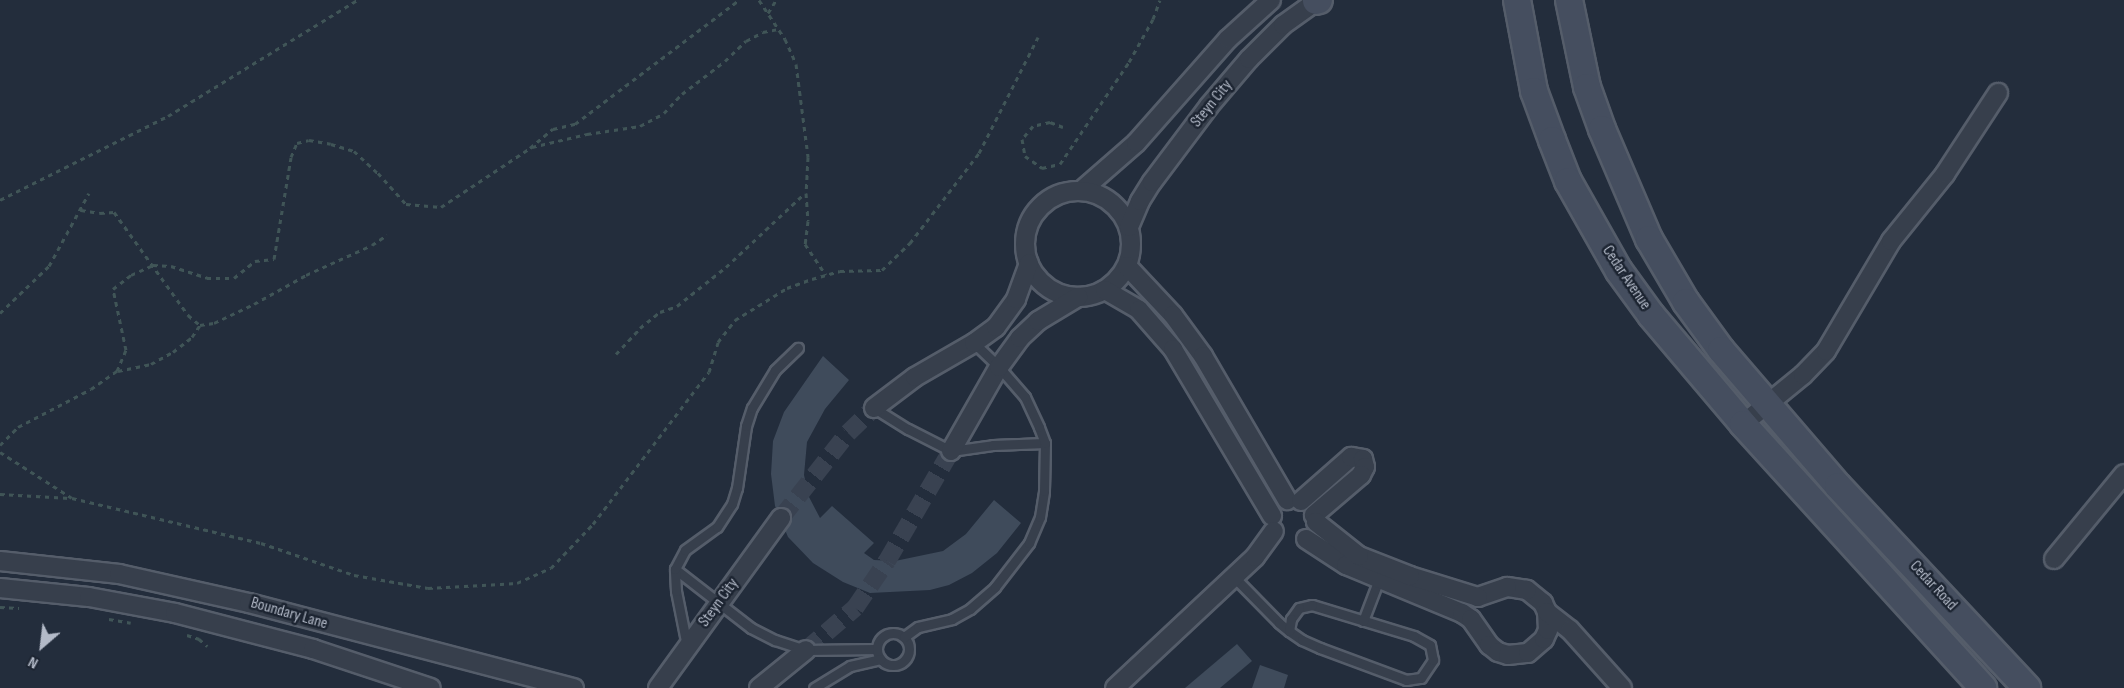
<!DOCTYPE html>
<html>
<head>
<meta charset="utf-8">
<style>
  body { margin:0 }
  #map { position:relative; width:2124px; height:688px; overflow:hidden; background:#232d3c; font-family:"Sofia Sans Condensed",sans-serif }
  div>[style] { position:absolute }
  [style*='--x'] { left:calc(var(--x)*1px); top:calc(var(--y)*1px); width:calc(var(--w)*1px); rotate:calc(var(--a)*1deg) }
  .building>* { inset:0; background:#3f4b5b }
  .street-tunnel>* { height:18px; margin-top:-9px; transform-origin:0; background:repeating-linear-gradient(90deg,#394251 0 18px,transparent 0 27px) }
  .path>* { height:3px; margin-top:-1.5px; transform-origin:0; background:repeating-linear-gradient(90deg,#405557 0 4.5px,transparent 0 9px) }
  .roads { filter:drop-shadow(2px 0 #555d6a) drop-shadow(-2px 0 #555d6a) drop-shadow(0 2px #555d6a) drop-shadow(0 -2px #555d6a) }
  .lane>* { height:9px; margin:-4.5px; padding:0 4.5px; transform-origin:4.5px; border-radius:4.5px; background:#373f4c }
  .lane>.ring { margin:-4.5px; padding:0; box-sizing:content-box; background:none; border:9px solid #373f4c; border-radius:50% }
  .street>* { height:18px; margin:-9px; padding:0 9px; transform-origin:9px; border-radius:9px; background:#373f4c }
  .street>.ring { margin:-9px; padding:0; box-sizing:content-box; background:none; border:18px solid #373f4c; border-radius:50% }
  .secondary>* { height:26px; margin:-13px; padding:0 13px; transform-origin:13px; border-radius:13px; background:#454e5f }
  span { translate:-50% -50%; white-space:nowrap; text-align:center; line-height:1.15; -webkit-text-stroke:5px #1c2431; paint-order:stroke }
  .street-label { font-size:16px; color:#b3bac8 }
  .north { position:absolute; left:12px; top:616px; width:60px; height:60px; -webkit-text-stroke:4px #1c2431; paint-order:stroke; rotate:208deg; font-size:16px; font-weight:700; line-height:24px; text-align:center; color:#b3bac8 }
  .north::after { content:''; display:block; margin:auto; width:21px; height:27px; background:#b3bac8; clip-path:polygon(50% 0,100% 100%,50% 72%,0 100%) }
</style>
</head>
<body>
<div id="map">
  <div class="building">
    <div style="clip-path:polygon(823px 356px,849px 380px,825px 409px,807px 442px,804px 475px,809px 497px,820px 518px,832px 506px,874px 543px,864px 553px,874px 560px,895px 561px,943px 551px,966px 534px,994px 500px,1021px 523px,997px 553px,972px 573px,949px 585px,930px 590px,870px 593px,843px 582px,813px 563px,788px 537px,775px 506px,771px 474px,773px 441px,784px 412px)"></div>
    <div style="clip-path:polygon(1237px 644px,1252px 661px,1220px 688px,1185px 688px)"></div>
    <div style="clip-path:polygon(1260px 665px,1288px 675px,1284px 688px,1252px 688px)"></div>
  </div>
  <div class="street-tunnel">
    <div style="--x:781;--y:518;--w:108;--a:-51.8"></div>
    <div style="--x:848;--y:433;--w:36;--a:-44"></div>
    <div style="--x:806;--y:650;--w:65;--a:-40.6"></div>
    <div style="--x:855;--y:608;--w:57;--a:-55.8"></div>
    <div style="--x:887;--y:561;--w:127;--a:-59.8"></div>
  </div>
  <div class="path">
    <div style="--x:759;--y:0;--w:47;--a:56.3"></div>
    <div style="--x:785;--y:39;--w:27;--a:66"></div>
    <div style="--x:796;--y:64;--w:94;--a:82.6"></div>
    <div style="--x:808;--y:157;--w:36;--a:93"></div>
    <div style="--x:806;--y:193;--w:28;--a:86"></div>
    <div style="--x:808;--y:221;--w:23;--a:97"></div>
    <div style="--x:805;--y:244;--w:37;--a:56"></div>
    <div style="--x:768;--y:13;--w:15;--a:-58"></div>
    <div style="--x:1063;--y:127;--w:14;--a:-159"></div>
    <div style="--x:1050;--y:122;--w:17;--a:167"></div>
    <div style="--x:1033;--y:126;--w:17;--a:130"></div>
    <div style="--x:1022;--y:139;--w:17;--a:80"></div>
    <div style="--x:1025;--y:156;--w:21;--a:35"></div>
    <div style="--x:1042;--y:168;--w:18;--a:-13"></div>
    <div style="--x:1060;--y:164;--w:123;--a:-55.9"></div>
    <div style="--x:1129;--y:62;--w:49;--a:-60.8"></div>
    <div style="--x:1153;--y:19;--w:20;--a:-70"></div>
    <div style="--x:532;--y:147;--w:57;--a:-13.3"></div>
    <div style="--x:587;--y:134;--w:54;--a:-8.6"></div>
    <div style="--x:640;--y:126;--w:27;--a:-28"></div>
    <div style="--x:664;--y:113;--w:26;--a:-47"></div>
    <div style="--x:682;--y:94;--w:54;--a:-37.5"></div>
    <div style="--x:725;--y:61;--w:29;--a:-44"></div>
    <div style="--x:746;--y:41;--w:19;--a:-28"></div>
    <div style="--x:763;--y:32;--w:15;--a:-11"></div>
    <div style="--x:0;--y:200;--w:188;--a:-26.6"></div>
    <div style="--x:168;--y:116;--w:222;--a:-31.5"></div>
    <div style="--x:81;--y:210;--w:19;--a:9"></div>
    <div style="--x:100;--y:213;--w:14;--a:-4"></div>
    <div style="--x:114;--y:212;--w:127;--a:54.3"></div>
    <div style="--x:188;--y:315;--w:16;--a:40"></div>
    <div style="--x:200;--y:325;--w:14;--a:-8"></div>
    <div style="--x:214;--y:323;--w:44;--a:-25.4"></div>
    <div style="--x:254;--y:304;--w:60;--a:-29.1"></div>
    <div style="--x:306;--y:275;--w:72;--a:-24.4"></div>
    <div style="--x:372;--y:245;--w:18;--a:-34"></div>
    <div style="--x:0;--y:313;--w:68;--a:-43.8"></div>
    <div style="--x:49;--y:266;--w:83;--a:-61.3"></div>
    <div style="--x:616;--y:354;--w:35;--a:-47"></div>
    <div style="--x:640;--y:328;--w:26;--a:-39"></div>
    <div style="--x:660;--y:312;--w:18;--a:-19"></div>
    <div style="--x:677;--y:306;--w:63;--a:-38.5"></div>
    <div style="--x:726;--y:267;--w:108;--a:-43.1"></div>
    <div style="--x:118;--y:371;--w:34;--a:-12"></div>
    <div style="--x:151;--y:364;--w:25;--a:-29"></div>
    <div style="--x:173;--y:352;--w:24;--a:-38"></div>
    <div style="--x:192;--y:337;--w:14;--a:-56"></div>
    <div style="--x:0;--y:445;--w:25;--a:-45"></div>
    <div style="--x:18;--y:427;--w:82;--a:-27.5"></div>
    <div style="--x:91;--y:389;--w:32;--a:-35"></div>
    <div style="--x:117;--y:371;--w:23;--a:-67"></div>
    <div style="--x:126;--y:350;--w:62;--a:-102"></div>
    <div style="--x:113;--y:289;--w:23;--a:-38"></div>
    <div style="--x:131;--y:275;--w:24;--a:-24"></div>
    <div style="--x:153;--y:265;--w:18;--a:3"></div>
    <div style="--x:171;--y:266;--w:38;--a:18"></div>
    <div style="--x:207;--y:278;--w:27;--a:0"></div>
    <div style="--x:234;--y:278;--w:27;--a:-39"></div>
    <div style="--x:255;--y:261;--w:19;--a:-6"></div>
    <div style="--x:274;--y:259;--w:103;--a:-80.5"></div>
    <div style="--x:291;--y:157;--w:15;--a:-67"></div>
    <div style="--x:297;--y:143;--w:12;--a:-14"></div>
    <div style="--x:309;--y:140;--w:22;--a:10"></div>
    <div style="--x:331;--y:144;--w:24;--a:17"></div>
    <div style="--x:354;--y:151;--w:33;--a:43"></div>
    <div style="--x:378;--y:173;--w:42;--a:47.9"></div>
    <div style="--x:406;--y:204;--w:35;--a:5"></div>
    <div style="--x:441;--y:207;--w:107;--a:-33.5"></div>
    <div style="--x:530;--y:148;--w:30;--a:-40"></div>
    <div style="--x:553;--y:129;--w:23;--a:-13"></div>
    <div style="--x:575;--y:124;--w:206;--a:-37.1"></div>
    <div style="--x:0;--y:452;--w:85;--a:32.6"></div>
    <div style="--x:72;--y:498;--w:194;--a:13.4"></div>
    <div style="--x:261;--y:543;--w:98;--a:19"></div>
    <div style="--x:354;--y:575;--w:75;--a:10"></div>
    <div style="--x:428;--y:588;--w:89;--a:-3.2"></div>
    <div style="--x:517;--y:583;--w:37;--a:-24"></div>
    <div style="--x:551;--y:568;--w:61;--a:-46.3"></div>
    <div style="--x:593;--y:524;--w:191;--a:-52.7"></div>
    <div style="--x:709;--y:372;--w:31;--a:-73"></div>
    <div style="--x:718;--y:342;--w:28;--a:-52"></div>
    <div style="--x:735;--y:320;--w:61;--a:-31.6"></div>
    <div style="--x:787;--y:288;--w:27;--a:-20"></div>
    <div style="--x:812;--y:279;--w:29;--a:-16"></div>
    <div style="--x:840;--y:271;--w:42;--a:-1.4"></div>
    <div style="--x:882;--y:270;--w:39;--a:-44"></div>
    <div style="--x:910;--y:243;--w:113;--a:-52.5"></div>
    <div style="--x:979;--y:153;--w:130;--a:-63"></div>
    <div style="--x:0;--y:494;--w:70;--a:3.3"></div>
    <div style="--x:0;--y:607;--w:19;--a:3"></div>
    <div style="--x:109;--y:619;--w:22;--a:10"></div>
    <div style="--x:187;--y:635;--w:13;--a:18"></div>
    <div style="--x:199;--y:639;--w:11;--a:41"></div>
  </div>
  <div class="roads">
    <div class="lane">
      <div style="--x:874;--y:408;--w:40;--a:32"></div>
      <div style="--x:908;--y:429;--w:48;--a:27.1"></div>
      <div style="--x:951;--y:451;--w:42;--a:-8.1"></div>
      <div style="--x:993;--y:445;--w:52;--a:-2.2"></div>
      <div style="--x:675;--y:569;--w:96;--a:37.8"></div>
      <div style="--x:751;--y:628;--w:27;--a:27"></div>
      <div style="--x:775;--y:640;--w:33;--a:18"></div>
      <div style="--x:806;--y:650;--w:70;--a:-0.8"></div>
      <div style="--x:1234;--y:577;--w:64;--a:45.6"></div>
      <div style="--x:1279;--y:623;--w:13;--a:39"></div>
      <div style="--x:1289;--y:631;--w:16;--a:35"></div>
      <div style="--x:1302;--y:640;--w:20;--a:24"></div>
      <div style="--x:1320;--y:648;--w:92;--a:20.4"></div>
      <div style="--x:1406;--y:680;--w:15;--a:-8"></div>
      <div style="--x:1421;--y:678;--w:22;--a:-56"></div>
      <div style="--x:1433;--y:660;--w:15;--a:-101"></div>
      <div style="--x:1430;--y:645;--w:18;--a:-151"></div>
      <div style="--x:1414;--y:636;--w:107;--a:-163.1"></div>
      <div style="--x:1312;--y:605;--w:13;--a:167"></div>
      <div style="--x:1299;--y:608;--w:14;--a:126"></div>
      <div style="--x:1291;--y:619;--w:12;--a:99"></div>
      <div style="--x:1363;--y:621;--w:45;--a:-69.1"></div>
      <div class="ring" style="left:877px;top:633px;width:23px;height:23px"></div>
      <div style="--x:904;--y:637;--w:17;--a:-36"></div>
      <div style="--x:918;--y:627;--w:35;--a:-13"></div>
      <div style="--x:952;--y:619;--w:21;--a:-29"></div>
      <div style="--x:970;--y:609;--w:33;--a:-41"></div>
      <div style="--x:995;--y:587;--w:56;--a:-52.3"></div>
      <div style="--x:1029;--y:543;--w:28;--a:-67"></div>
      <div style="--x:1040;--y:517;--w:26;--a:-81"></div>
      <div style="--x:1044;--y:491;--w:48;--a:-88.8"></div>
      <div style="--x:1045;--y:443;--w:17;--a:-111"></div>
      <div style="--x:1039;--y:427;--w:33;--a:-115"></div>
      <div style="--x:1025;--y:397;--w:40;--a:-131"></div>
      <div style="--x:999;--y:367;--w:35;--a:-136"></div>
      <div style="--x:687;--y:646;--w:56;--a:-101.3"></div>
      <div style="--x:676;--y:591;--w:22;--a:-93"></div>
      <div style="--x:675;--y:569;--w:21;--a:-62"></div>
      <div style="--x:685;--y:550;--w:39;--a:-36"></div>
      <div style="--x:717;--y:527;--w:27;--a:-57"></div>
      <div style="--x:732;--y:504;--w:17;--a:-73"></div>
      <div style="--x:737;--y:488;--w:63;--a:-81.7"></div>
      <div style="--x:746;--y:426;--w:19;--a:-72"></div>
      <div style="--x:752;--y:408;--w:44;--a:-58.8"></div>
      <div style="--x:775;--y:370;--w:32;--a:-44"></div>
      <div style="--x:814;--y:688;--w:42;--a:-31.4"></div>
      <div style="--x:850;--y:666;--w:31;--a:-13"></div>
    </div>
    <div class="street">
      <div style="--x:1081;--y:191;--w:73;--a:-41.1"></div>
      <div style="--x:1136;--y:143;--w:139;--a:-48.5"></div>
      <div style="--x:1228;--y:39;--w:58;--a:-42.2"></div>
      <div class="ring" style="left:1025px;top:191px;width:88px;height:88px"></div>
      <div style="--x:1129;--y:227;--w:28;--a:-67"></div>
      <div style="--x:1140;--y:201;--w:22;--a:-58"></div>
      <div style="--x:1152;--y:182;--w:95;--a:-53.1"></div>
      <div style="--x:1209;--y:106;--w:62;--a:-49.6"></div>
      <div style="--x:1249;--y:59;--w:48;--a:-45"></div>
      <div style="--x:1283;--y:25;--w:43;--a:-35.5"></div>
      <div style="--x:1127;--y:266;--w:67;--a:46.8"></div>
      <div style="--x:1173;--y:315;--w:51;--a:53.8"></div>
      <div style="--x:1203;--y:356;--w:167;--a:59.7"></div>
      <div style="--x:1105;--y:290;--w:39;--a:30"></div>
      <div style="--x:1139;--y:310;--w:52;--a:48.9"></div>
      <div style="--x:1173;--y:349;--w:194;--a:59.3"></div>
      <div style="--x:874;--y:408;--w:51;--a:-37.1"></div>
      <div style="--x:915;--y:377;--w:68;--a:-30"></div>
      <div style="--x:974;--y:343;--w:27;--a:-36"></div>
      <div style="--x:996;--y:327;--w:34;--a:-54"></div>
      <div style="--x:1016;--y:299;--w:38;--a:-70"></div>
      <div style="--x:1743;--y:424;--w:77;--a:-39.2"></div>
      <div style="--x:1803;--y:375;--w:33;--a:-46"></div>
      <div style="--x:1826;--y:351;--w:128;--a:-59.4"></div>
      <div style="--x:1891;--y:241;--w:86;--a:-51.1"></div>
      <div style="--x:1945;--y:174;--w:97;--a:-56.8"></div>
      <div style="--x:951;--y:451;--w:97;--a:-60.3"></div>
      <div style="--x:999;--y:367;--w:36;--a:-54"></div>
      <div style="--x:1020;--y:338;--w:25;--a:-43"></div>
      <div style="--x:1038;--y:321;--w:47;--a:-31"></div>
      <div style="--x:1301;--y:501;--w:67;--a:-41.3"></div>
      <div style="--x:1351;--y:457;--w:12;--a:9"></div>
      <div style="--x:1363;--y:459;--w:8;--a:76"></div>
      <div style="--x:1365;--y:467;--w:9;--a:117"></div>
      <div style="--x:1361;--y:475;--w:62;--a:139.6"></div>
      <div style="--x:1306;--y:539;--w:48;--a:33"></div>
      <div style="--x:1346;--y:565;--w:126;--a:22.5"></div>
      <div style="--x:1462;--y:613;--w:11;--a:34"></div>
      <div style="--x:1471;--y:619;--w:32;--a:55"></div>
      <div style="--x:1489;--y:645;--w:11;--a:38"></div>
      <div style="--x:1498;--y:652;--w:10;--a:17"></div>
      <div style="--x:1508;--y:655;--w:20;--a:-6"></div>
      <div style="--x:1528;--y:653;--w:21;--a:-41"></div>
      <div style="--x:1544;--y:639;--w:10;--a:-66"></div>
      <div style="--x:1548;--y:630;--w:18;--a:-93"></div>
      <div style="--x:1547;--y:612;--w:10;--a:-114"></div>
      <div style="--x:1543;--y:603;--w:21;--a:-141"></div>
      <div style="--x:1527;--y:590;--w:20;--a:-171"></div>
      <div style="--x:1507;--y:587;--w:31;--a:161"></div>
      <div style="--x:1478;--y:597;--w:71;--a:-162.8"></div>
      <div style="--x:1410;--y:576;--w:55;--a:-158.6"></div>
      <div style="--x:1359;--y:556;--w:55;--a:-141.7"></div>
      <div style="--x:2054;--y:559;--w:110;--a:-50.5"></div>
      <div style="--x:0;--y:561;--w:120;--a:6.2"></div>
      <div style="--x:119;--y:574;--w:133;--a:12.6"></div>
      <div style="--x:249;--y:603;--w:336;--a:14.7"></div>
      <div style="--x:0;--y:588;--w:89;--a:5.8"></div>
      <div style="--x:89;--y:597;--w:87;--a:10.5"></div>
      <div style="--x:175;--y:613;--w:143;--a:14.6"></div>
      <div style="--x:313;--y:649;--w:124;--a:18.3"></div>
      <div style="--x:1547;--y:612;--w:29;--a:38"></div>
      <div style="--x:1570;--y:630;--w:78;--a:48.1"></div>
      <div style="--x:658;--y:688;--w:210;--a:-54.1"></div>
      <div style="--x:759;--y:688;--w:60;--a:-39"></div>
      <div style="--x:1115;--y:688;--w:192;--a:-43.1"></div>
      <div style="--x:1255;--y:557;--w:32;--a:-54"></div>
    </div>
    <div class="secondary">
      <div style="--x:1517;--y:0;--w:93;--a:79.4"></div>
      <div style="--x:1534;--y:91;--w:52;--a:69.8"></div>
      <div style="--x:1552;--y:140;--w:44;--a:68.7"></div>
      <div style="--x:1568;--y:181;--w:103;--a:60.5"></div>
      <div style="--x:1619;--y:271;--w:54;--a:54"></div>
      <div style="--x:1651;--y:315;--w:143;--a:49.8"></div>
      <div style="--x:1743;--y:424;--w:357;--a:47.7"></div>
      <div style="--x:1569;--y:0;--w:89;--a:78.3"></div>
      <div style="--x:1587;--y:87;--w:45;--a:70.3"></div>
      <div style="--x:1602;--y:129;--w:120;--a:66.9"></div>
      <div style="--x:1649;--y:239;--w:73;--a:59.6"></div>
      <div style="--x:1686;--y:302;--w:59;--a:53.9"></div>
      <div style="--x:1721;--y:350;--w:179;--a:49.3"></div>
      <div style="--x:1838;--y:486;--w:277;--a:46.9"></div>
      <div style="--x:1316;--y:1;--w:3;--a:-18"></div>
    </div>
  </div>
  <div class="street-label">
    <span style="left:1212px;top:104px;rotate:-51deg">Steyn City</span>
    <span style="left:1626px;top:278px;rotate:56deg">Cedar Avenue</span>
    <span style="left:1933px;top:586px;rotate:47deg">Cedar Road</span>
    <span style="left:719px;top:603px;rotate:-54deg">Steyn City</span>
    <span style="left:289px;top:614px;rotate:16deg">Boundary Lane</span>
  </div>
  <div class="north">N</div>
</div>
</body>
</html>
